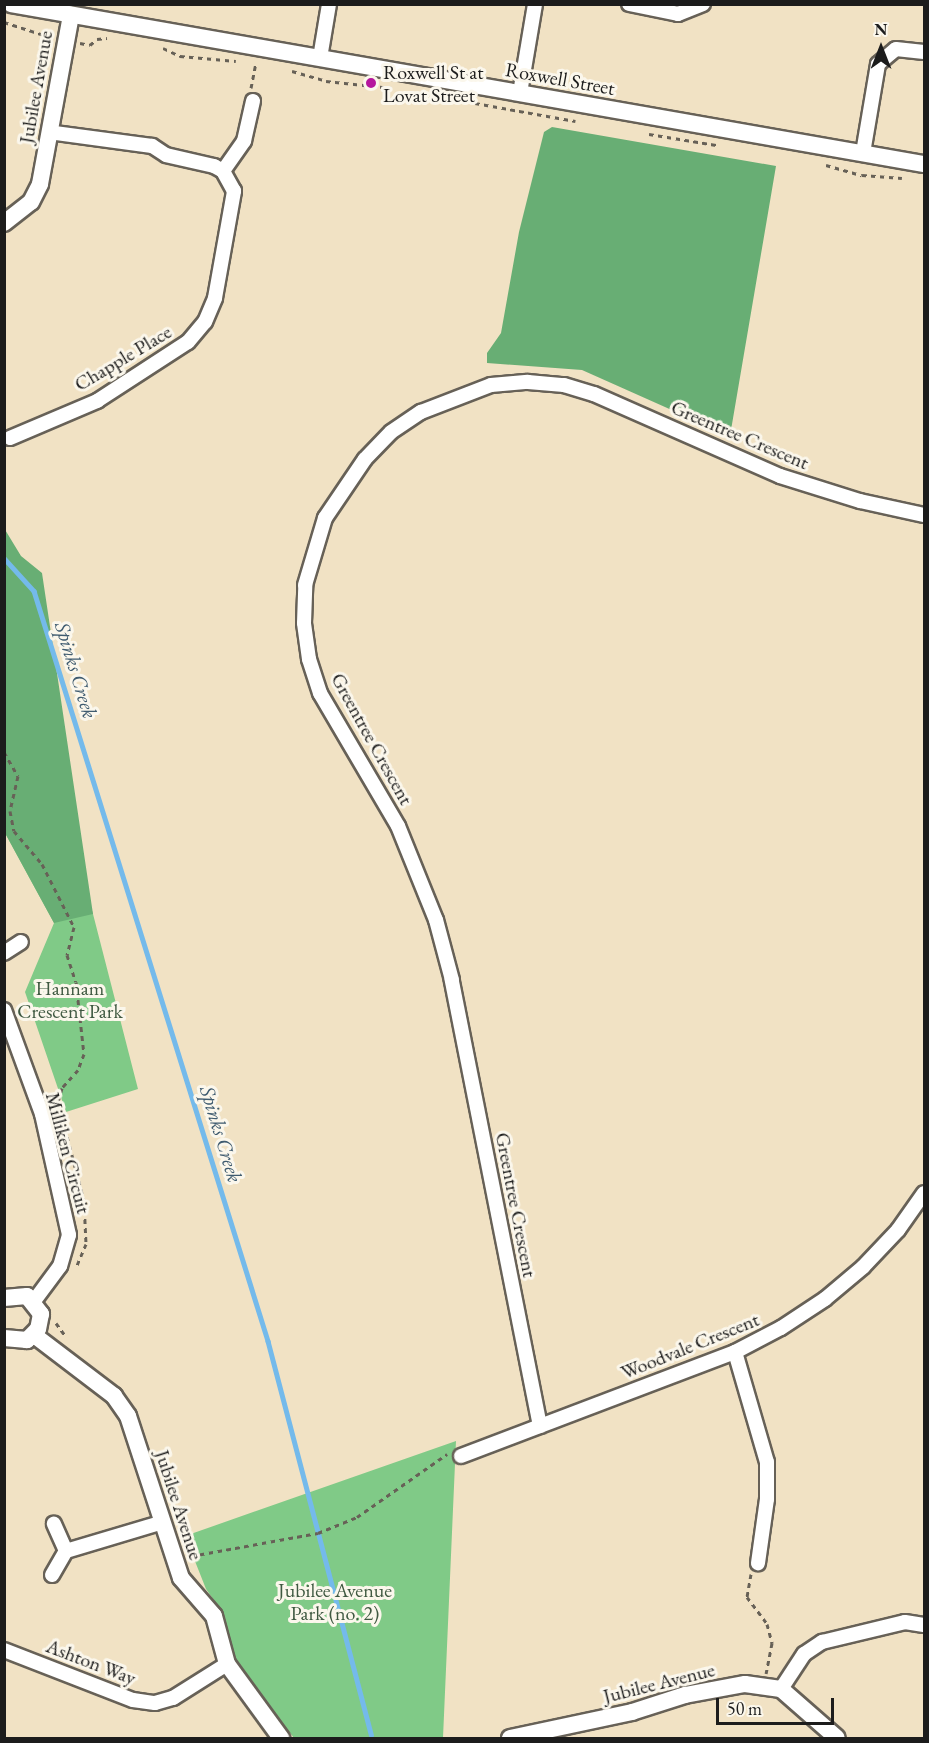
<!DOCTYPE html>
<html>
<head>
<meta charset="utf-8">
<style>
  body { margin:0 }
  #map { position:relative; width:929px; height:1743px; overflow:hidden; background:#f1e2c4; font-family:"EB Garamond",serif }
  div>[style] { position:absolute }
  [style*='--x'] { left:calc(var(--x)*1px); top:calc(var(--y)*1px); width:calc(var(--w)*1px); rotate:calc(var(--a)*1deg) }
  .green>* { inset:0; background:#80ca87 }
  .forest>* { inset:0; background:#68ae74 }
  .stream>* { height:4.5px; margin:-2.25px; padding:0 2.25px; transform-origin:2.25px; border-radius:2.25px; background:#74baeb }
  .path>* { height:3px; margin-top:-1.5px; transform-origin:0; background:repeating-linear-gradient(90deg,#676157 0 4.5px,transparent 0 9px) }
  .roads { filter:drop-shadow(2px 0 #676157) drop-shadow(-2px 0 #676157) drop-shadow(0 2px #676157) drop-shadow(0 -2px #676157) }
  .minor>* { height:14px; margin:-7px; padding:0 7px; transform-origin:7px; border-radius:7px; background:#fff }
  .tertiary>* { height:16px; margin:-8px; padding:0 8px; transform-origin:8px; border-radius:8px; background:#fff }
  .dots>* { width:16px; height:16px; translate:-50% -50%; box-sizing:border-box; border:3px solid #fbf7ec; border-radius:50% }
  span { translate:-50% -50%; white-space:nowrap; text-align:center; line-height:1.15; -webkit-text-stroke:6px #fbf7ec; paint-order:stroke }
  .poi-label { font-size:20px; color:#1c1c1c }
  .left { translate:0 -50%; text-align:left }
  .street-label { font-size:20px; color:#1c1c1c }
  .park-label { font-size:20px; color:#3f5941 }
  .water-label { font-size:21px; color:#3f5b6f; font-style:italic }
  .frame { position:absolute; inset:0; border:6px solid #1c1c1c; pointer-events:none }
  .north { position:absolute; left:851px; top:18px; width:60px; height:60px; -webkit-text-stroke:4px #fbf7ec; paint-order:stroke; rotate:0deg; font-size:16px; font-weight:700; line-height:24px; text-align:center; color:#1c1c1c }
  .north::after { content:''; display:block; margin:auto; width:21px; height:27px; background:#1c1c1c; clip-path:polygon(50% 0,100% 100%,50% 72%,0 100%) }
  .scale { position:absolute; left:716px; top:1698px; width:118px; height:27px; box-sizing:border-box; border:3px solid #1c1c1c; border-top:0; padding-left:8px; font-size:18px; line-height:21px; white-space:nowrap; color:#1c1c1c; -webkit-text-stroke:4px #fbf7ec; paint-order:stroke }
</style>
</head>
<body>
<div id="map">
  <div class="green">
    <div style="clip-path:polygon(4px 601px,93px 914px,138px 1089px,66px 1112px,25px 992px,54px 923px,5px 833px)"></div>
    <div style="clip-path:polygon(456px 1441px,443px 1738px,294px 1738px,235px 1662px,220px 1609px,206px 1589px,185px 1536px)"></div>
  </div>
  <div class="forest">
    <div style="clip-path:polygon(552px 127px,776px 166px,730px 436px,582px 370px,487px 363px,487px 353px,501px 333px,519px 232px,544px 132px)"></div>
    <div style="clip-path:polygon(4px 528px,21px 556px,42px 573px,93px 914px,54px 923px,5px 833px)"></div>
  </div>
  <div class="stream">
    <div style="--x:4;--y:558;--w:45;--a:47.7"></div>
    <div style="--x:34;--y:591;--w:786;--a:72.67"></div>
    <div style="--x:268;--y:1341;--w:407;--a:75.3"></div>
  </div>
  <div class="path">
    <div style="--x:4;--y:22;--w:52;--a:18.1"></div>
    <div style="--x:80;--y:43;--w:10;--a:11"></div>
    <div style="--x:90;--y:45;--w:9;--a:-41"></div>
    <div style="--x:97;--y:39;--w:10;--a:-6"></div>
    <div style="--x:163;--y:48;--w:19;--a:25"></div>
    <div style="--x:180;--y:56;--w:56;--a:5.1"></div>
    <div style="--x:292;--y:71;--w:35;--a:16"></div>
    <div style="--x:326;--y:81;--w:66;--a:6.1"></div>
    <div style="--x:251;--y:88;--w:25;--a:-79"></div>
    <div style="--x:475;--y:103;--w:102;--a:10.2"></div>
    <div style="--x:649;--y:134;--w:68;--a:9.3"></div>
    <div style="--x:826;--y:165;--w:37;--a:16"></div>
    <div style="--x:862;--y:175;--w:40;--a:4.3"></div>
    <div style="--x:4;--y:752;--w:28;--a:60"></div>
    <div style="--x:18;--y:776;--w:36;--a:103"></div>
    <div style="--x:10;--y:811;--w:20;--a:79"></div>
    <div style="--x:14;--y:831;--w:43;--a:49.7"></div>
    <div style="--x:42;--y:864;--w:71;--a:63.1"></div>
    <div style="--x:74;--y:927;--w:29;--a:104"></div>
    <div style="--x:67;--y:955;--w:28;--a:72"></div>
    <div style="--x:76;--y:982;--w:72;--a:83.7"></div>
    <div style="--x:84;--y:1054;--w:17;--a:111"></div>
    <div style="--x:78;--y:1070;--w:24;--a:132"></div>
    <div style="--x:62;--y:1088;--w:15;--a:106"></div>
    <div style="--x:58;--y:1102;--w:102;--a:75.3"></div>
    <div style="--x:84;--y:1201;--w:43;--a:87.3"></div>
    <div style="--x:86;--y:1244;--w:25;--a:113"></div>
    <div style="--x:56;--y:1323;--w:17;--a:54"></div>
    <div style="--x:191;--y:1556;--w:129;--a:-10.3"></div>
    <div style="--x:318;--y:1533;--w:42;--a:-22.3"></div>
    <div style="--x:357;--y:1517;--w:110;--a:-35"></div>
    <div style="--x:751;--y:1574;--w:23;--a:100"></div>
    <div style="--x:747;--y:1597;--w:34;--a:53"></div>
    <div style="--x:767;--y:1624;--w:20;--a:75"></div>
    <div style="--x:772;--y:1643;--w:31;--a:101"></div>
  </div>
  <div class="roads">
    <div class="minor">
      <div style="--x:629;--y:4;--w:50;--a:11.5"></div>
      <div style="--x:678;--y:14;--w:27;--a:-22"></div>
      <div style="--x:320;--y:58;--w:55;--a:-80.5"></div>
      <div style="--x:520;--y:93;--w:90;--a:-80.4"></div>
      <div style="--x:863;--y:153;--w:90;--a:-80.4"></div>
      <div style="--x:878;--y:64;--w:23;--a:-40"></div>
      <div style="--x:896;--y:49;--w:28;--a:6"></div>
      <div style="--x:223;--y:171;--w:37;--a:-55"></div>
      <div style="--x:244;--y:141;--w:41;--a:-77.3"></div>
      <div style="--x:10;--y:438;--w:95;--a:-23"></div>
      <div style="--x:97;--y:401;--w:108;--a:-33"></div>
      <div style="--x:188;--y:342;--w:26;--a:-50"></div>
      <div style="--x:205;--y:322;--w:26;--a:-67"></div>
      <div style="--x:215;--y:298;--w:109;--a:-79.9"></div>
      <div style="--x:234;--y:191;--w:23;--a:-119"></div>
      <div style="--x:223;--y:171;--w:10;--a:-151"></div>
      <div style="--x:214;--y:166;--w:49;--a:-167.1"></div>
      <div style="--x:166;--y:155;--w:17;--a:-147"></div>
      <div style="--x:152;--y:146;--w:104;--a:-172.3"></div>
      <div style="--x:4;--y:953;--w:20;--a:-33"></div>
      <div style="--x:4;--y:1010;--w:111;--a:69.9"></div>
      <div style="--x:42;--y:1114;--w:124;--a:77.4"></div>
      <div style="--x:69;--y:1235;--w:32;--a:106"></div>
      <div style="--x:60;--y:1266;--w:44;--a:126.6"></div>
      <div style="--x:735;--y:1352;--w:115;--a:73.8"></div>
      <div style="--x:767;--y:1462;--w:37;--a:90"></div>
      <div style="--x:767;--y:1499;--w:65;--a:98"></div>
      <div style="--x:540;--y:1426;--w:455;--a:-101.2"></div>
      <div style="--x:452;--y:980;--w:62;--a:-104.9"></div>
      <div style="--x:436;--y:920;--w:101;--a:-112"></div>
      <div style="--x:398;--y:826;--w:154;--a:-120.4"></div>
      <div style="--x:320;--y:693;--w:36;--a:-108"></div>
      <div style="--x:309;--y:659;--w:36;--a:-98"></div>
      <div style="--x:304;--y:623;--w:38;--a:-88"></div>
      <div style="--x:305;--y:585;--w:70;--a:-73.4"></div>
      <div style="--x:325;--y:518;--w:71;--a:-55.9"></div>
      <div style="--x:365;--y:459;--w:37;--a:-46"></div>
      <div style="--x:391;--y:432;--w:36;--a:-34"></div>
      <div style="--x:421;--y:412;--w:75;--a:-21.1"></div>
      <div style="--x:491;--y:385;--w:37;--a:-5"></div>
      <div style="--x:528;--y:382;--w:36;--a:5"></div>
      <div style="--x:564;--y:385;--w:31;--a:17"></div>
      <div style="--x:594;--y:394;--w:203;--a:23.8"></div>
      <div style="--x:780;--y:476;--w:84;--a:17.4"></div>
      <div style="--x:860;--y:501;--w:66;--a:12.3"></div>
      <div style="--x:461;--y:1456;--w:293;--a:-20.8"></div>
      <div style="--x:735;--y:1352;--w:52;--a:-27.6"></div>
      <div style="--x:781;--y:1328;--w:53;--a:-33.4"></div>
      <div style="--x:825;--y:1299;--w:50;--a:-40.1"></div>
      <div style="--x:863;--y:1267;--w:51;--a:-46.6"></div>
      <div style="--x:898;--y:1230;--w:45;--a:-54.9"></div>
      <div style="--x:66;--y:1551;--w:101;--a:-16.6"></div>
      <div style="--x:52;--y:1575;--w:28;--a:-60"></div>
      <div style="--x:66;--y:1551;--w:30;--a:-114"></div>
      <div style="--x:4;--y:1650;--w:138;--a:21.2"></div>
      <div style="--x:133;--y:1700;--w:22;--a:8"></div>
      <div style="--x:155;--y:1703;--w:19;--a:-16"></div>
      <div style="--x:173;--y:1698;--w:64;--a:-32.2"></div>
      <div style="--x:781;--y:1689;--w:42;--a:-56.7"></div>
      <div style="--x:804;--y:1654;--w:22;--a:-34"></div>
      <div style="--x:822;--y:1642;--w:85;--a:-13.5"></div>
      <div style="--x:905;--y:1622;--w:19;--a:9"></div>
    </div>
    <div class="tertiary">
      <div style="--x:11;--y:4;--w:927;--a:9.94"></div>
      <div style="--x:4;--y:223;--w:34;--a:-38"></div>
      <div style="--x:31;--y:202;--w:20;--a:-63"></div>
      <div style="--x:40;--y:184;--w:172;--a:-79.6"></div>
      <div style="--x:4;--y:1298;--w:23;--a:-5"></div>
      <div style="--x:27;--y:1296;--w:23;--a:52"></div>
      <div style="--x:41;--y:1314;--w:15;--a:101"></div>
      <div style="--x:38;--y:1329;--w:16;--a:135"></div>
      <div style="--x:27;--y:1340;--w:23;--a:-175"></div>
      <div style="--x:34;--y:1335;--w:101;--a:37.3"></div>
      <div style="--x:114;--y:1396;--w:24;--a:55"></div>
      <div style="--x:128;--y:1416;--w:170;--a:71.9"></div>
      <div style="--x:181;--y:1578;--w:50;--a:49"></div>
      <div style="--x:214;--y:1616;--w:50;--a:74.8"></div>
      <div style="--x:227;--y:1664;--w:92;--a:53.9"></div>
      <div style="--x:510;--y:1738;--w:125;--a:-12"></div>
      <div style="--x:632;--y:1712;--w:56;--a:-17.8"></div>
      <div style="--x:685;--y:1695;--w:61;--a:-10.4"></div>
      <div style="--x:745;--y:1684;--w:36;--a:8"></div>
      <div style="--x:781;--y:1689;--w:74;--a:41.2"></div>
    </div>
  </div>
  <div class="dots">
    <div style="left:371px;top:83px;background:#b5179e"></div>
  </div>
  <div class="poi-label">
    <span class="left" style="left:383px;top:84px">Roxwell St at<br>Lovat Street</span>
  </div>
  <div class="street-label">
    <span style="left:560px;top:79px;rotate:10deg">Roxwell Street</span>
    <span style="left:36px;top:87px;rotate:-80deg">Jubilee Avenue</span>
    <span style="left:123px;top:358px;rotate:-31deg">Chapple Place</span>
    <span style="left:740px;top:435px;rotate:23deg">Greentree Crescent</span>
    <span style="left:372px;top:739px;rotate:61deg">Greentree Crescent</span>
    <span style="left:68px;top:1153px;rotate:75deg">Milliken Circuit</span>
    <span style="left:516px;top:1205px;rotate:79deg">Greentree Crescent</span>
    <span style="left:690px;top:1346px;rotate:-22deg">Woodvale Crescent</span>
    <span style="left:179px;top:1505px;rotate:72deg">Jubilee Avenue</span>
    <span style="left:91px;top:1662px;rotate:21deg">Ashton Way</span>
    <span style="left:659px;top:1683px;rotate:-14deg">Jubilee Avenue</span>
  </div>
  <div class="park-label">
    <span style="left:70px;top:1000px">Hannam<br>Crescent Park</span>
    <span style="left:335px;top:1602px">Jubilee Avenue<br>Park (no. 2)</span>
  </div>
  <div class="water-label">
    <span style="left:76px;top:670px;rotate:73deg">Spinks Creek</span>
    <span style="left:221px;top:1134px;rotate:73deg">Spinks Creek</span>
  </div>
  <div class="frame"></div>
  <div class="north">N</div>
  <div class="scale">50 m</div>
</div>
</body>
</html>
